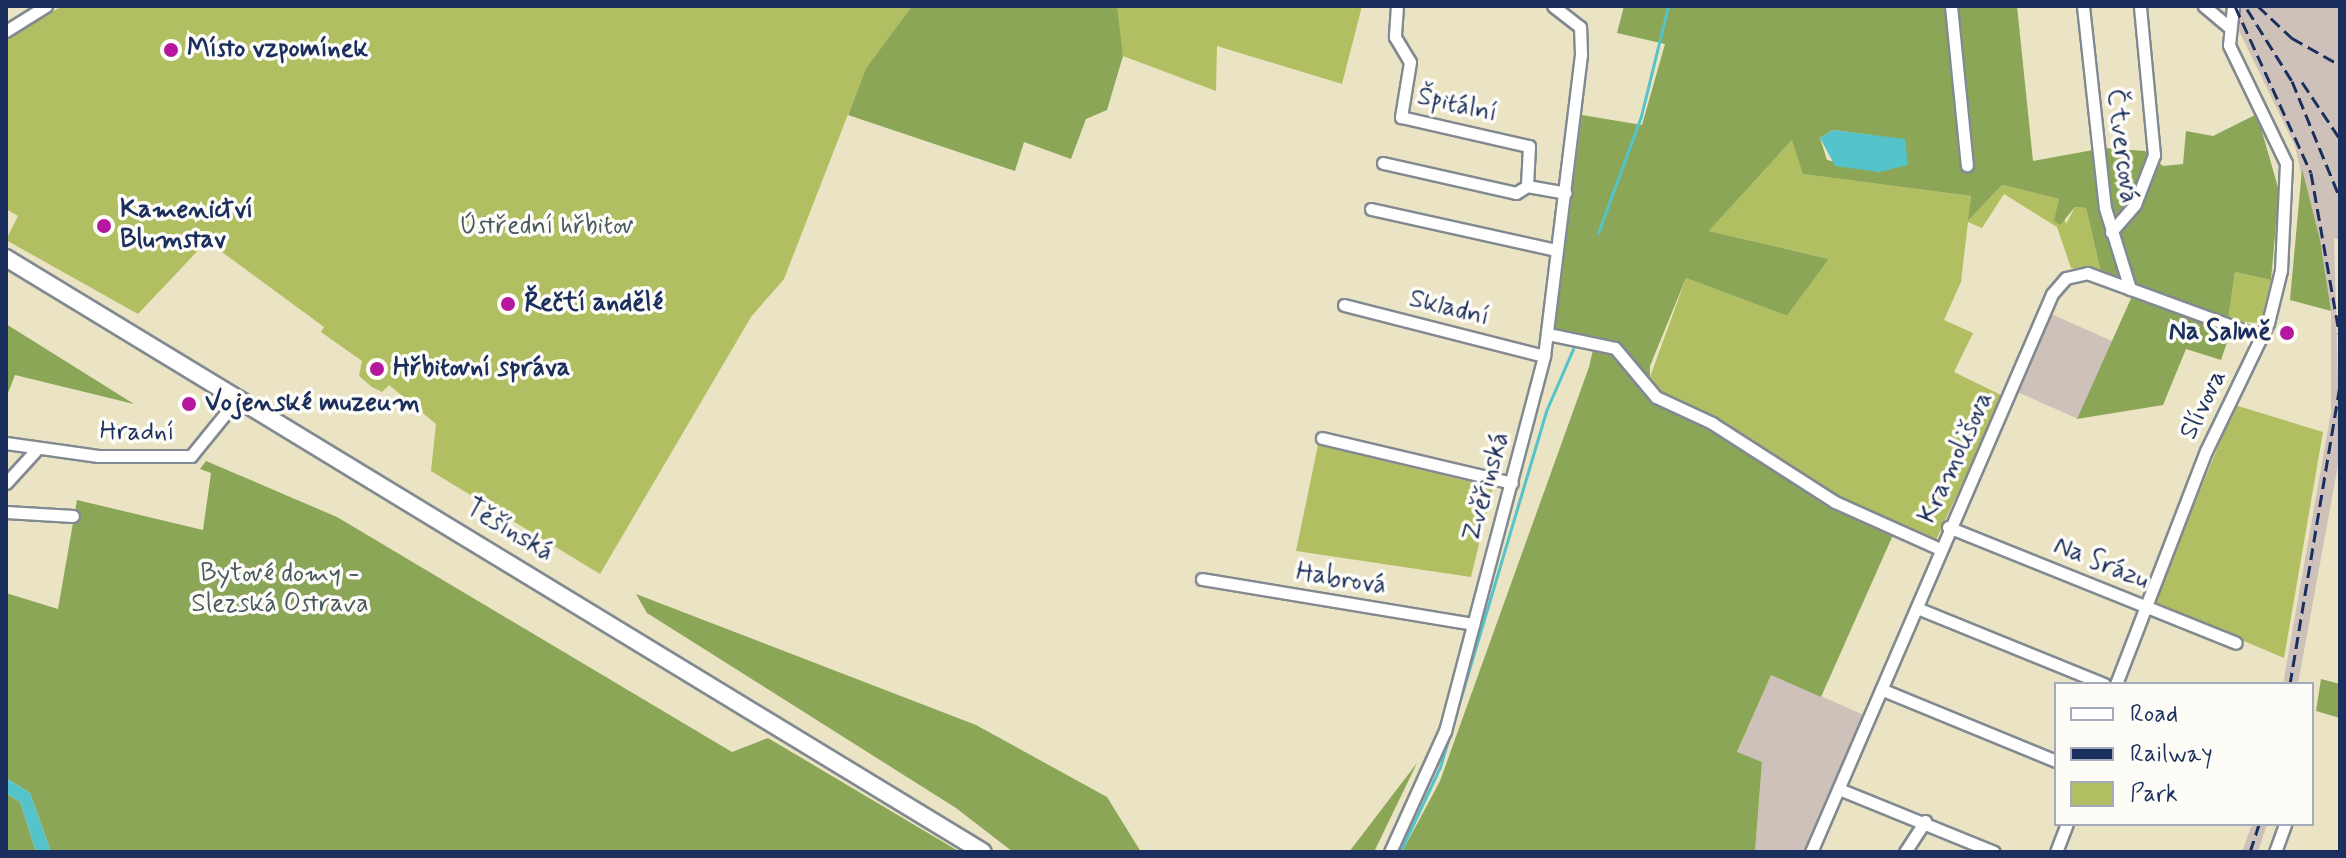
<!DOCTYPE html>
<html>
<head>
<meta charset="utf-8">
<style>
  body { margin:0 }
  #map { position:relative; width:2346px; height:858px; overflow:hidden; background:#eae4c4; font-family:Mynerve,sans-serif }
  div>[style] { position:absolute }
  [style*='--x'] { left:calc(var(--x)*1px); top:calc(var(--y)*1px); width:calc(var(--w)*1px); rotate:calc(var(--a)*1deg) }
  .industrial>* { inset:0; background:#cec1ba; transform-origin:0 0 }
  .green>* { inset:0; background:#b1bf62 }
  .forest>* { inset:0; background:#8ca658 }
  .water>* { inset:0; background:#55c3ca }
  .stream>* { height:3px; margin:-1.5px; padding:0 1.5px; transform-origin:1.5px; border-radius:1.5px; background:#55c3ca }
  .roads { filter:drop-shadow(2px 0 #828a91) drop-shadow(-2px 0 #828a91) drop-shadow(0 2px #828a91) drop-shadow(0 -2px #828a91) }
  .street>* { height:11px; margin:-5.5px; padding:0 5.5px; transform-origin:5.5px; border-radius:5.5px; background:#fff }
  .secondary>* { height:16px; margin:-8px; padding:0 8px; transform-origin:8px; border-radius:8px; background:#fff }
  .rail>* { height:3px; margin-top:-1.5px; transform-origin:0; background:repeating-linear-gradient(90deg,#1b2f5e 0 12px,transparent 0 18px) }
  .dots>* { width:22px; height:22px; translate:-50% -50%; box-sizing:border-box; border:4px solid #fdfcf7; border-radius:50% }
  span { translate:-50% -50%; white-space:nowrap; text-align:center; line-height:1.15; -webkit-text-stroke:7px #fdfcf7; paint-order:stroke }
  .poi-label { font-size:26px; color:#1b2f5e; font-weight:700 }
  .left { translate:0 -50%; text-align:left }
  .right { translate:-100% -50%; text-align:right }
  .street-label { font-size:26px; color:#1b2f5e }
  .park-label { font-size:26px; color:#485a5f }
  .frame { position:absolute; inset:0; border:8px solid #1b2f5e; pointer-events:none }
  .legend { position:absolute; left:2054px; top:682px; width:260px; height:144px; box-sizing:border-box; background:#fdfcf7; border:2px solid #a3aaba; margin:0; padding:10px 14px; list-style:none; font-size:24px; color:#1b2f5e }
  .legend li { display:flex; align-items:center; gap:16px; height:40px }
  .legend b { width:40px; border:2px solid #a3aaba }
</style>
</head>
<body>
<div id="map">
  <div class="industrial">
    <div style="clip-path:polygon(2227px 6px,2340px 6px,2340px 240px,2334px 238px,2340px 454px,2298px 684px,2283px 684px,2331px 412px,2331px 311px,2295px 146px)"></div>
    <div style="left:2049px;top:313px;width:70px;height:85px;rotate:24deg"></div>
    <div style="clip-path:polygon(1771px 674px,1866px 716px,1807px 852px,1755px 852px,1762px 762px,1737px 753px)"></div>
    <div style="clip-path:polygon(2252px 824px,2267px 824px,2258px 852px,2242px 852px)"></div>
  </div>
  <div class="green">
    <div style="clip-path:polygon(62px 6px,912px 6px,866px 68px,784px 279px,751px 317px,600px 574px,431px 471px,436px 424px,389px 385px,382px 392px,372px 387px,359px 376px,362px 361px,321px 332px,324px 327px,207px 241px,138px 314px,6px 240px,18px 216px,6px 209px,6px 40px)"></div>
    <div style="clip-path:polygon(1113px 6px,1362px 6px,1342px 84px,1217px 46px,1216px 91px,1123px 56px)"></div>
    <div style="clip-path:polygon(1793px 139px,1804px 174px,1971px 196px,1969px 220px,2002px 185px,2059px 199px,2066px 224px,2075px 207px,2086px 208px,2101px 273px,2071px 268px,2057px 227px,2004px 194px,1982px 228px,1968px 222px,1961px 282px,1944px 320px,1973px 333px,1954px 372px,2003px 396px,1936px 540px,1839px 498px,1715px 419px,1657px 393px,1650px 377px,1686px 278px,1787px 316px,1829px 259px,1709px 231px)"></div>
    <div style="clip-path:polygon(2235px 272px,2271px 280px,2261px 323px,2228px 321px)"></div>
    <div style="clip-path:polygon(2235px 405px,2323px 432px,2284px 658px,2154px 603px)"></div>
    <div style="clip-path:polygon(1318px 445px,1493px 487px,1471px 577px,1296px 551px)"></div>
  </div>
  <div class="forest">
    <div style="clip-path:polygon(912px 6px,1117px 7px,1123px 56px,1107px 110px,1086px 119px,1071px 159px,1024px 142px,1015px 171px,848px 115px,866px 68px)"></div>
    <div style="clip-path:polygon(evenodd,1624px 6px,2017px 6px,2033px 161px,2104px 148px,2145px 151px,2163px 166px,2183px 164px,2186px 131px,2213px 136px,2257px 114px,2279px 191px,2271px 280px,2235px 272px,2228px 321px,2101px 273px,2086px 208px,2075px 207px,2060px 225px,2054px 221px,2059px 199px,2002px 185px,1968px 221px,1971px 196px,1803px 174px,1792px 140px,1709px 231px,1829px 259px,1787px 316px,1686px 278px,1650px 366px,1650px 400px,1730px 438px,1832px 506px,1893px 535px,1821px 697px,1771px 675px,1737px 752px,1762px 762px,1755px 852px,1402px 852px,1440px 781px,1589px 367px,1596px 337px,1555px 329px,1582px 115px,1642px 125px,1665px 44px,1617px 33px,1624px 6px,1833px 130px,1871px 135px,1879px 172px,1827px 160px,1820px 138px,1833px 130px)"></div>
    <div style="clip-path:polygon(2302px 169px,2320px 240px,2331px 311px,2290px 300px)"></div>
    <div style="clip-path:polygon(2133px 294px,2231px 331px,2221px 360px,2186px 349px,2163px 405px,2077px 419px)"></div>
    <div style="clip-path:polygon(6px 324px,134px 404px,15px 375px,6px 398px)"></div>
    <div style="clip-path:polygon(206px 461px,337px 517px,732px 752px,768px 738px,960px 852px,51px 852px,30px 793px,6px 778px,6px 593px,58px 609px,77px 500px,203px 530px,211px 473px,200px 469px)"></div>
    <div style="clip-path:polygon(636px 594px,976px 725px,1107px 797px,1141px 852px,1013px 852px,956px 808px,647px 613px)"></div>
    <div style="clip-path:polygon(2321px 679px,2340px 684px,2340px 718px,2316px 711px)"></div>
    <div style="clip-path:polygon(1417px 763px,1374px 852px,1349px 852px)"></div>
    <div style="clip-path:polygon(6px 793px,20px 802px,36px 852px,6px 852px)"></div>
  </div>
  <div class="water">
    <div style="clip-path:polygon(1833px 130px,1905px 139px,1908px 165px,1879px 172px,1835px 166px,1820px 138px)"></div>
    <div style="clip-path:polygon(6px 778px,30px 793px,51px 852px,36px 852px,20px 802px,6px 793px)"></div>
  </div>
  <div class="stream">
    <div style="--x:1598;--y:233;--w:125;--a:-69.8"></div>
    <div style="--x:1641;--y:116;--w:113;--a:-76.2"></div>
    <div style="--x:1400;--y:852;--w:94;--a:-64.8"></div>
    <div style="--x:1440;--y:767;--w:371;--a:-73.4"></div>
    <div style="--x:1546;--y:411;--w:68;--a:-66.5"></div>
  </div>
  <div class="roads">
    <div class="street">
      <div style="--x:1397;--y:6;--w:31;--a:94"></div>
      <div style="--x:1395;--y:37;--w:29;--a:59"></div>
      <div style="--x:1410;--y:62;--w:56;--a:99.3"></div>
      <div style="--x:1401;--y:117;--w:131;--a:12.8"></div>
      <div style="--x:1529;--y:146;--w:40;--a:92.9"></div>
      <div style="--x:1951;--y:6;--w:160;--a:84.3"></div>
      <div style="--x:2083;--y:6;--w:203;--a:83.8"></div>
      <div style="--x:2105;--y:208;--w:85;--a:72.8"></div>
      <div style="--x:2204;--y:6;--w:31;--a:40"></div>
      <div style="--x:6;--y:31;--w:47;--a:-32"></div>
      <div style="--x:1383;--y:163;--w:136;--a:12.7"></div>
      <div style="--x:1516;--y:193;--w:13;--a:-32"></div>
      <div style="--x:1527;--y:186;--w:39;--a:10"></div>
      <div style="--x:1371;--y:209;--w:189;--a:12.5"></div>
      <div style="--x:2111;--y:232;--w:37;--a:-49"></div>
      <div style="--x:2135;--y:204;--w:53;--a:-68.8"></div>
      <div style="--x:2154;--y:155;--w:150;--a:-95.4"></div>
      <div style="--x:1344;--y:305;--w:206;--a:14.3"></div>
      <div style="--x:1548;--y:334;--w:68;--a:11.8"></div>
      <div style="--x:1615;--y:348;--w:64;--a:50.1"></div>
      <div style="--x:1656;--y:397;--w:62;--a:24.9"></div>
      <div style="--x:1712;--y:423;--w:146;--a:32.7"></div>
      <div style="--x:1835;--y:502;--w:115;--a:24.1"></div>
      <div style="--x:1322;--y:438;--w:195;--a:13.3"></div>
      <div style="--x:6;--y:443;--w:93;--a:8"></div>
      <div style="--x:98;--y:456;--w:93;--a:0"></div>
      <div style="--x:191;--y:456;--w:76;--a:-50.9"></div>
      <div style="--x:6;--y:483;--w:47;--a:-47.6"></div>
      <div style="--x:6;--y:512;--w:67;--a:3.4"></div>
      <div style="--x:1948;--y:527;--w:310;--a:21.9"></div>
      <div style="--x:1202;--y:579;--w:275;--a:9.4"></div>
      <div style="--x:1917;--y:608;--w:202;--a:22.1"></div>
      <div style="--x:2116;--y:684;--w:250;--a:-68.9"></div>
      <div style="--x:2206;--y:451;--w:142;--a:-64.2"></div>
      <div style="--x:2268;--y:323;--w:55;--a:-76.2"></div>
      <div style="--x:2281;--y:270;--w:107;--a:-87.3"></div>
      <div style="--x:2286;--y:163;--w:131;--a:-115.8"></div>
      <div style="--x:2229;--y:45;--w:39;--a:-84"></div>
      <div style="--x:1883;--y:690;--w:187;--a:22.3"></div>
      <div style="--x:1839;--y:789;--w:167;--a:22.1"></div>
      <div style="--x:1390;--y:852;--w:133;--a:-65.6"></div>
      <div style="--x:1445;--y:731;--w:388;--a:-75.2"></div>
      <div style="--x:1544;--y:356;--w:304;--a:-83"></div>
      <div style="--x:1581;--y:54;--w:27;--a:-92"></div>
      <div style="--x:1580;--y:27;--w:34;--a:-142"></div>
      <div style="--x:1811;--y:852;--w:608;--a:-66.64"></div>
      <div style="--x:2052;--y:294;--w:21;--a:-49"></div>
      <div style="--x:2066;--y:278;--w:22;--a:-13"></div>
      <div style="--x:2087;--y:273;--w:186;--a:20.1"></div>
      <div style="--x:1905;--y:852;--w:37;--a:-57"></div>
      <div style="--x:2056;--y:852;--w:30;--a:-69"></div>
      <div style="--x:2275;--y:852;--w:30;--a:-70"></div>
    </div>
    <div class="secondary">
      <div style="--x:6;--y:258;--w:1143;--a:31.3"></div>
    </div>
  </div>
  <div class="rail">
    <div style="--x:2235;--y:6;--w:183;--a:65.5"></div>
    <div style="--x:2311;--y:173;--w:167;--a:80"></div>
    <div style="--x:2258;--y:6;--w:47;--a:43.3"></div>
    <div style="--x:2292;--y:38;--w:55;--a:29.4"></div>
    <div style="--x:2247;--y:9;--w:85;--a:58"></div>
    <div style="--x:2292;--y:81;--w:126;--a:67.7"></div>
    <div style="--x:2302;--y:82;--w:69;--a:56.3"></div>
    <div style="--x:2290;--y:684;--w:303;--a:-80.5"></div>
    <div style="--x:2250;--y:852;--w:29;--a:-72"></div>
  </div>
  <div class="dots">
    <div style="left:171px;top:50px;background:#b5179e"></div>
    <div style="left:104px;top:226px;background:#b5179e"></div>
    <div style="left:508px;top:304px;background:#b5179e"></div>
    <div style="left:2287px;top:333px;background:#b5179e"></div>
    <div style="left:377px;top:369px;background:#b5179e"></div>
    <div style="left:189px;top:404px;background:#b5179e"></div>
  </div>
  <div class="poi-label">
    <span class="left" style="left:187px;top:50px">Místo vzpomínek</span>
    <span class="left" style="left:120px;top:226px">Kamenictví<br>Blumstav</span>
    <span class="left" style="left:524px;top:304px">Řečtí andělé</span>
    <span class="right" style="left:2271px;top:333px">Na Salmě</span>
    <span class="left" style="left:393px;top:369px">Hřbitovní správa</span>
    <span class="left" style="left:205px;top:404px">Vojenské muzeum</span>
  </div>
  <div class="street-label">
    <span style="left:1457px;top:106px;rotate:13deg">Špitální</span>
    <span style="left:2121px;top:146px;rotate:83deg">Čtvercová</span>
    <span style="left:1449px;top:309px;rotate:14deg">Skladní</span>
    <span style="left:2204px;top:405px;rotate:-64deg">Slívova</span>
    <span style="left:137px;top:433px;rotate:1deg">Hradní</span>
    <span style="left:1957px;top:458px;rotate:-65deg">Kramolišova</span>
    <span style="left:1487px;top:487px;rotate:-74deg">Zvěřinská</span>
    <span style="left:509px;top:531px;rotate:31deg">Těšínská</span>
    <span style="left:2101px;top:564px;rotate:22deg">Na Srázu</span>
    <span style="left:1341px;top:580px;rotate:9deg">Habrová</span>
  </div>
  <div class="park-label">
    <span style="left:546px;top:227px">Ústřední hřbitov</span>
    <span style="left:280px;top:590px">Bytové domy -<br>Slezská Ostrava</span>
  </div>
  <div class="frame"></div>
  <ul class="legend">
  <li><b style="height:10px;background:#fff"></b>Road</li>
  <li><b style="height:10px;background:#1b2f5e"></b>Railway</li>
  <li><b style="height:22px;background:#b1bf62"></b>Park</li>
  </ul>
</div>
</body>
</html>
